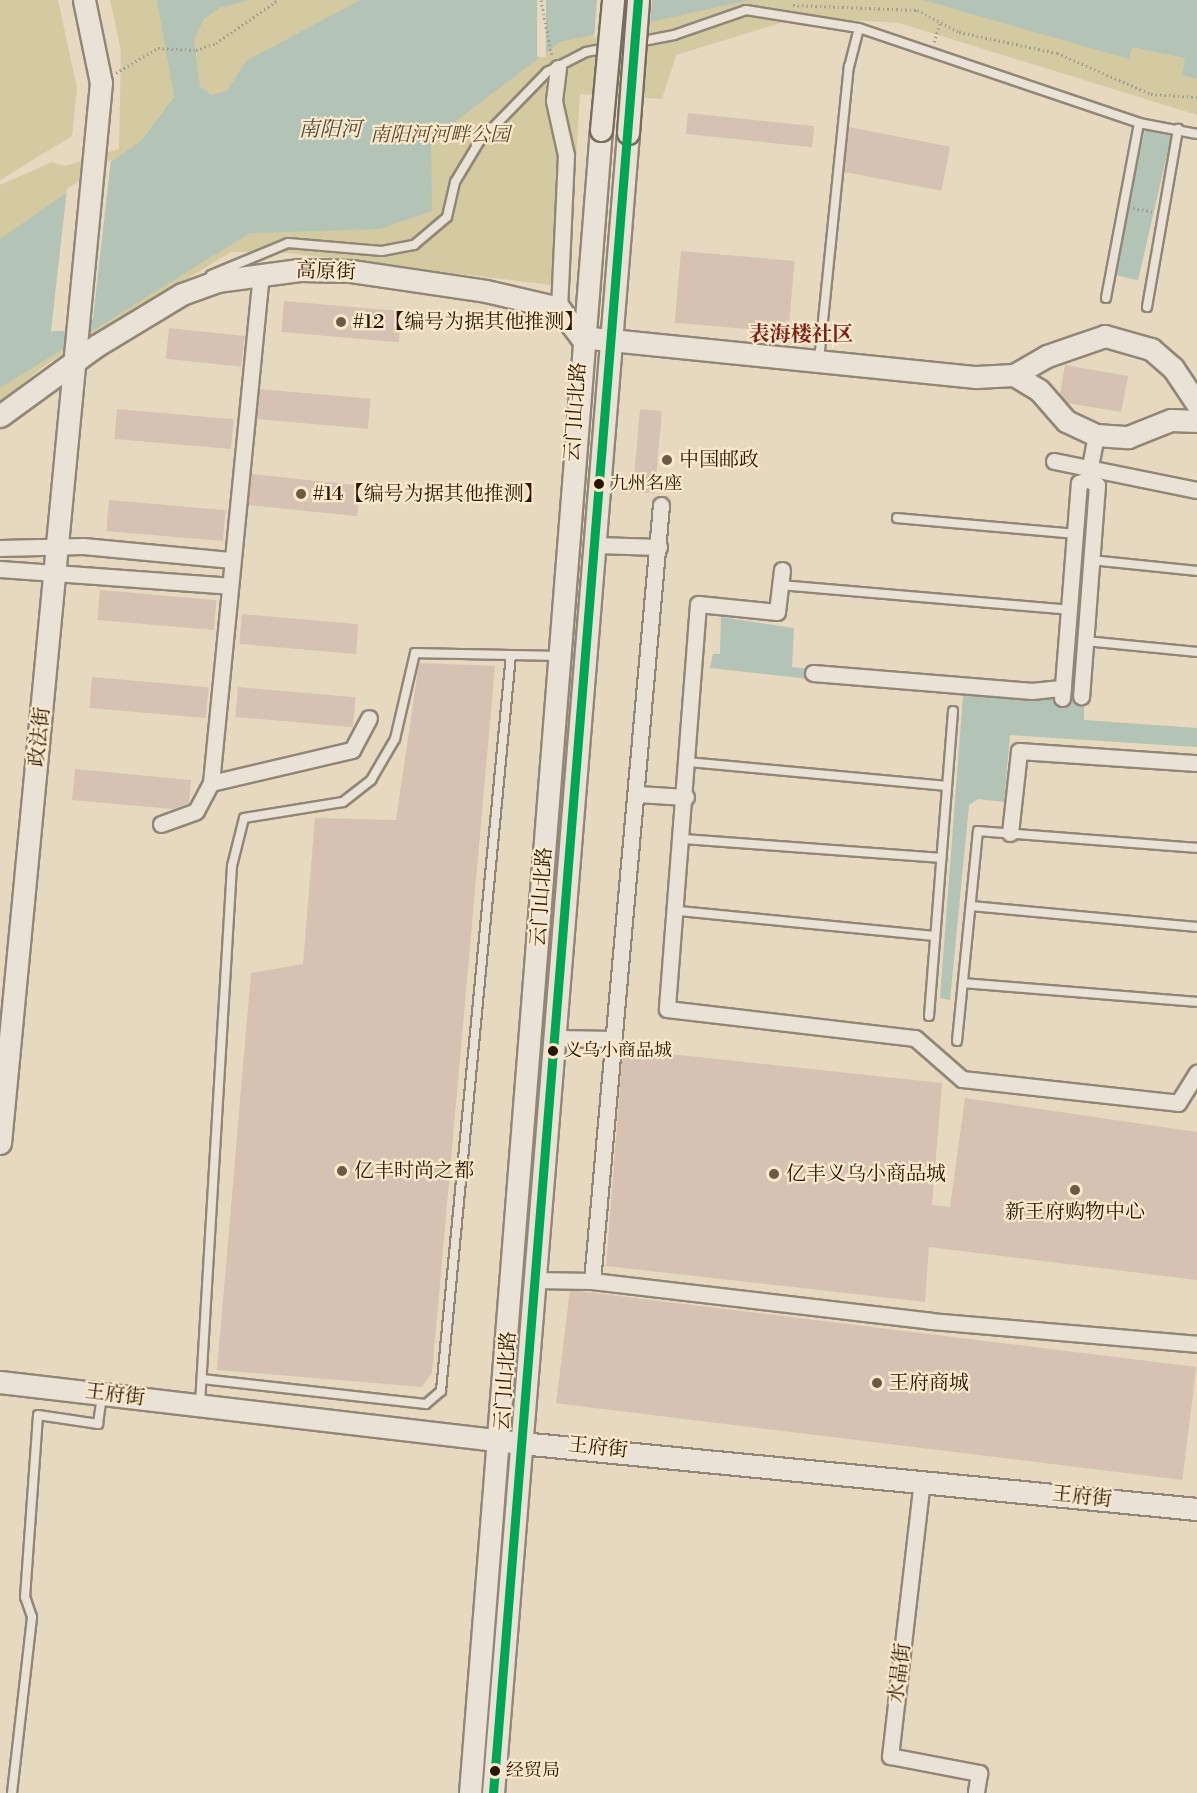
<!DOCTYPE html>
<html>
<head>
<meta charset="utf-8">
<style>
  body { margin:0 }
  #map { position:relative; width:1197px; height:1793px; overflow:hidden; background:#e7d8c0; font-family:"Libre Bodoni","Noto Serif SC",serif }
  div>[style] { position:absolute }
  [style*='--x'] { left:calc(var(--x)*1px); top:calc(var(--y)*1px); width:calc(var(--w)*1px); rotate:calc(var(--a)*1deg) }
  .green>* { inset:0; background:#d4caa1 }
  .water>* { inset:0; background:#b3c3b5; transform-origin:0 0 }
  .pier>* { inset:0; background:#e7d8c0; transform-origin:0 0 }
  .building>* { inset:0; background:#d6c2b3; transform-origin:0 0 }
  .path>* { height:3px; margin-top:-1.5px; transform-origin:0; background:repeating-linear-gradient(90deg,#a39c91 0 1.5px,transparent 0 4.5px) }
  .roads { filter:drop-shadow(2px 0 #928777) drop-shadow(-2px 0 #928777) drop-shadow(0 2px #928777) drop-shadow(0 -2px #928777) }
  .lane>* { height:8px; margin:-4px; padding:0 4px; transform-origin:4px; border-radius:4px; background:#eae2d7 }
  .street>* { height:15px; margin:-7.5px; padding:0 7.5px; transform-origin:7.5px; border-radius:7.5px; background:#eae2d7 }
  .secondary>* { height:21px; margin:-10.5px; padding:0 10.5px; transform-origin:10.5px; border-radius:10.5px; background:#eae2d7 }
  .bridges { filter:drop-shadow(2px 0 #776d5e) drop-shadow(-2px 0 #776d5e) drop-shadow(0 2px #776d5e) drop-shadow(0 -2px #776d5e) }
  .secondary-bridge>* { height:21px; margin:-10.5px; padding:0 10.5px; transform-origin:10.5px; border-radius:10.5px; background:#eae2d7 }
  .bus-1>* { height:9px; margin:-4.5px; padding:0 4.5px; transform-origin:4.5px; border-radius:4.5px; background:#00a651 }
  .dots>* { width:16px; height:16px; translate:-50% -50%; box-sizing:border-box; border:3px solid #f9e8cc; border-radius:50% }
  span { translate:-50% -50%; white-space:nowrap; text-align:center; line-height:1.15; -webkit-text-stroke:4.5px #f9e8cc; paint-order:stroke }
  .bus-label { font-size:18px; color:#281601 }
  .left { translate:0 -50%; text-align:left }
  .park-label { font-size:20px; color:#574829; font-style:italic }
  .street-label { font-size:20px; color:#281601 }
  .poi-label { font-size:20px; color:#281601 }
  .water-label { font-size:21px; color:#514f3e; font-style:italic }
  .neighbourhood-label { font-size:21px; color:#7a1f14; font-weight:700 }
</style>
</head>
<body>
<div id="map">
  <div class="green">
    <div style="clip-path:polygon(0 0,58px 0,77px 88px,72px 136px,0 180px)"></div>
    <div style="clip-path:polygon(110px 0,1197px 0,1197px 115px,899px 23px,800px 17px,676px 55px,662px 99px,580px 94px,568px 287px,279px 252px,231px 252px,47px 364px,0 401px,0 185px,52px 162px,65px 166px,119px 149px,121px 51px)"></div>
  </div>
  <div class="water">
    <div style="clip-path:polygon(157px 0,249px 0,219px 8px,204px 19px,194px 40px,200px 87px,212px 95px,227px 91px,246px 61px,360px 0,749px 0,560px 42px,431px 140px,432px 211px,380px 229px,250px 233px,0 388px,0 239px,141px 141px,174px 97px)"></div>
    <div style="clip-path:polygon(923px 0,1197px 0,1197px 79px,1182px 75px,1185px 58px,1132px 47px,1129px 59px)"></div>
    <div style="left:1145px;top:130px;width:27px;height:148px;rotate:13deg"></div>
    <div style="clip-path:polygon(1090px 486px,1074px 690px,1084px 705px,1084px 720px,1197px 728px,1197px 747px,1010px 735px,1004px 802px,978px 799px,969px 805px,950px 1000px,940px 998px,963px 696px,710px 668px,713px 654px,720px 654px,721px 617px,794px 628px,792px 667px,1039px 698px,1068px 693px,1085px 488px)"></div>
  </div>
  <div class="pier">
    <div style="left:537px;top:0;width:9px;height:57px"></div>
    <div style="clip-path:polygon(597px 0,652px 0,650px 25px,594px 38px)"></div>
    <div style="clip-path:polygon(111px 159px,93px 319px,78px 331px,51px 331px,67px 189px)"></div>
  </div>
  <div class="building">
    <div style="left:688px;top:113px;width:127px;height:21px;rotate:6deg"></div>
    <div style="left:849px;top:127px;width:103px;height:45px;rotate:11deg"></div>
    <div style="left:681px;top:251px;width:114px;height:72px;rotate:5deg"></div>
    <div style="left:284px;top:301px;width:118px;height:31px;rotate:5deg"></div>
    <div style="left:169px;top:328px;width:76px;height:31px;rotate:6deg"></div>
    <div style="clip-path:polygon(1065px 365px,1128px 376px,1121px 412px,1067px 403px,1060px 394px)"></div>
    <div style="left:259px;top:389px;width:112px;height:30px;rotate:5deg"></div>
    <div style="left:117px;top:409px;width:117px;height:30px;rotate:5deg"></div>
    <div style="left:640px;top:409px;width:22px;height:83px;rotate:5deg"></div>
    <div style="left:251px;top:474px;width:110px;height:31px;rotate:6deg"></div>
    <div style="left:109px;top:500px;width:117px;height:31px;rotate:5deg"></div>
    <div style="left:100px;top:590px;width:117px;height:30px;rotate:5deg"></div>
    <div style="left:242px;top:614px;width:117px;height:30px;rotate:5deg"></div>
    <div style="clip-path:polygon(419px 663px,495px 666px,432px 1373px,422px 1387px,217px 1370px,251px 973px,303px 964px,315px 818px,396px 820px)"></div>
    <div style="left:92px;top:677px;width:117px;height:31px;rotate:5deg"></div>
    <div style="left:238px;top:687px;width:118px;height:30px;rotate:5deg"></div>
    <div style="clip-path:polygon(75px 769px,191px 780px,189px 803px,173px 809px,72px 800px)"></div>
    <div style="clip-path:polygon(623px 1049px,942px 1083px,932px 1205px,950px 1207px,965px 1098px,1197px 1132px,1197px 1280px,929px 1247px,925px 1302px,606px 1266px)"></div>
    <div style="left:570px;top:1290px;width:631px;height:114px;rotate:7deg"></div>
  </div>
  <div class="path">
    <div style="--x:541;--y:0;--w:58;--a:79.1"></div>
    <div style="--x:793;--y:5;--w:124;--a:2.3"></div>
    <div style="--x:917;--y:10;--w:47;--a:27.6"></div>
    <div style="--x:959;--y:32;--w:100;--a:12.1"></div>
    <div style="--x:1057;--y:53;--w:103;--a:23.6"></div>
    <div style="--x:1151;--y:94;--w:46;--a:3.7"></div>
    <div style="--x:934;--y:42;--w:22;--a:-72"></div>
    <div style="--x:116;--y:73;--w:49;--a:-30.8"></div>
    <div style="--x:158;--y:48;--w:38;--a:3"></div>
    <div style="--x:196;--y:50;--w:21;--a:-19"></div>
    <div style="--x:216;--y:43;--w:75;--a:-34.7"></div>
    <div style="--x:1133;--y:208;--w:20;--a:11"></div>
  </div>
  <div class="roads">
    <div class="lane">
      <div style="--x:211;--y:275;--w:83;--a:-22.6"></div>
      <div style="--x:288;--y:243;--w:94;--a:4.9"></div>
      <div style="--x:382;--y:251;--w:33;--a:-11"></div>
      <div style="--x:414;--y:245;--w:43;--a:-40.3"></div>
      <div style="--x:447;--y:217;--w:36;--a:-77"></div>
      <div style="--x:455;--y:182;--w:47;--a:-59"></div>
      <div style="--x:479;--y:142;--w:98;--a:-45.8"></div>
      <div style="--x:547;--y:72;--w:44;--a:-27.1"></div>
      <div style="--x:586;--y:52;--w:90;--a:-10.9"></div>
      <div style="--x:674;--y:35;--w:76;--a:-19.1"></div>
      <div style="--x:746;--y:10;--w:114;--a:9.1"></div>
      <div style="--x:859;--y:28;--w:296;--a:18.7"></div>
      <div style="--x:1139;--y:123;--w:59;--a:10.7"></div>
      <div style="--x:1106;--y:298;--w:178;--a:-79.3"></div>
      <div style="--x:1147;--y:307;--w:181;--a:-80.1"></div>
      <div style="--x:819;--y:360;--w:295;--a:-84.2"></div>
      <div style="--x:849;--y:67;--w:40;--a:-75.6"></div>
      <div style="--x:897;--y:518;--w:179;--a:5.1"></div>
      <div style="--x:1091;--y:560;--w:107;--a:5.9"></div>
      <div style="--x:780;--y:585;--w:290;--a:4.9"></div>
      <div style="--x:1085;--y:641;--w:113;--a:5.6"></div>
      <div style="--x:688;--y:762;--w:259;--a:5.3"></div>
      <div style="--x:684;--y:839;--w:258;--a:4.2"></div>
      <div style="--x:971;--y:906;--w:227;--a:5.3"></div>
      <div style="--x:679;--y:911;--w:257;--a:5.6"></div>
      <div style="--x:963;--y:983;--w:235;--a:4.6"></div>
      <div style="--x:929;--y:1016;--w:306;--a:-85.5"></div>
      <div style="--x:957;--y:1041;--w:211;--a:-84.3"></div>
      <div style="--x:978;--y:831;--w:220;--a:4.4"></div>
      <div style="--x:202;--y:1379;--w:225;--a:6.4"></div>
      <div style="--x:426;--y:1404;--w:20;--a:-41"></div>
      <div style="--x:441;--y:1391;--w:739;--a:-84.57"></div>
      <div style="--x:200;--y:1404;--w:539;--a:-86.6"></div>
      <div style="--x:232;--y:866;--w:49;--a:-76"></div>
      <div style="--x:244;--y:818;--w:100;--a:-9.2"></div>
      <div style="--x:343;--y:802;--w:36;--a:-38"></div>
      <div style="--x:371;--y:780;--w:48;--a:-59.7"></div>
      <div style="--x:395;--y:739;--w:88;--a:-76.9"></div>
      <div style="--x:415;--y:653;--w:142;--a:1.2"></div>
      <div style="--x:12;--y:1793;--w:177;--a:-83.5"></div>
      <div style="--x:32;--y:1617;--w:21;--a:-109"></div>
      <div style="--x:25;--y:1597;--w:182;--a:-85.9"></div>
      <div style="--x:38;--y:1415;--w:61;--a:8.5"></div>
      <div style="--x:98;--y:1424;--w:28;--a:-82"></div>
    </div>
    <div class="street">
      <div style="--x:558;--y:68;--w:33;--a:97"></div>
      <div style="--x:554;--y:101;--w:55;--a:77.5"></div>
      <div style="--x:566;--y:155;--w:153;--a:92.6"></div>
      <div style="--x:1054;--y:461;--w:146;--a:11.5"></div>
      <div style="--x:1088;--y:477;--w:43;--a:-79.2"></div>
      <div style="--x:596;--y:545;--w:63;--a:1.8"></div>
      <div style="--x:0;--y:548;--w:83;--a:-1.4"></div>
      <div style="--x:83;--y:546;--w:150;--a:5.4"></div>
      <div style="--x:0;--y:569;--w:230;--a:4.2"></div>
      <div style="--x:782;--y:570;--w:42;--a:96.8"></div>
      <div style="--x:777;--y:612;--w:79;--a:-174.2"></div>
      <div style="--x:698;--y:604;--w:406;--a:94.4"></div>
      <div style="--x:667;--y:1009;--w:250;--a:6.7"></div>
      <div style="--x:915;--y:1038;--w:62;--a:41.1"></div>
      <div style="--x:962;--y:1079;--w:217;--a:6.3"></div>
      <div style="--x:1178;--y:1103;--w:36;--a:-58"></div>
      <div style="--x:813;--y:673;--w:220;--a:4.7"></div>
      <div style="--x:1032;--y:691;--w:31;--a:-6"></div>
      <div style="--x:1062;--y:698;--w:216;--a:-85.5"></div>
      <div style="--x:1079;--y:483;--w:10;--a:-24"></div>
      <div style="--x:1088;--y:479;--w:11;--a:34"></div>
      <div style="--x:1097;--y:485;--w:212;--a:94.3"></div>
      <div style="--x:211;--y:783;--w:512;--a:-84.4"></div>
      <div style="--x:637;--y:794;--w:49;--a:3.5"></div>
      <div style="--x:161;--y:824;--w:37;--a:-20"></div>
      <div style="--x:196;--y:811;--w:32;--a:-62"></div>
      <div style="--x:211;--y:783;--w:145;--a:-13.2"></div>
      <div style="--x:352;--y:750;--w:36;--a:-62"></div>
      <div style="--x:1010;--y:833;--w:82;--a:-83.7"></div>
      <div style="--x:1019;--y:751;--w:178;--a:3.9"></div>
      <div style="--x:557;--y:1038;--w:56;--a:1"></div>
      <div style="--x:535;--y:1280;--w:57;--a:1"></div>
      <div style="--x:592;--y:1281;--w:341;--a:6.7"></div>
      <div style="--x:931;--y:1321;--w:267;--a:4.9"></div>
      <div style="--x:592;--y:1281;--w:779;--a:-84.92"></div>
      <div style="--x:922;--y:1480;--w:278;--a:96.6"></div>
      <div style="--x:890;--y:1756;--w:91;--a:10.8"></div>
      <div style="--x:979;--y:1773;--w:20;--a:99"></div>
    </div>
    <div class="secondary">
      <div style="--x:1014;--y:375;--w:29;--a:31"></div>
      <div style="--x:1039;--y:390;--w:41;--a:48.9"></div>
      <div style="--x:1066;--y:421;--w:33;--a:25"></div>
      <div style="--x:1096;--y:435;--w:32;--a:4"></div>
      <div style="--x:1128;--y:437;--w:46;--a:-21.6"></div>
      <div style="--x:1171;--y:420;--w:26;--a:2"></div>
      <div style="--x:0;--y:416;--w:119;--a:-36.1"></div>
      <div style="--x:96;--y:346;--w:100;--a:-31.2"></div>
      <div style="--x:182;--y:294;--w:37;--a:-20"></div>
      <div style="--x:217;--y:281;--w:83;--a:-7.6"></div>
      <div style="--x:299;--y:270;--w:52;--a:1.1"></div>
      <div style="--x:351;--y:271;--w:136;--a:8.4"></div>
      <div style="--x:486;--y:291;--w:75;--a:13.1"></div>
      <div style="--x:559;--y:308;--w:36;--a:53"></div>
      <div style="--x:581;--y:337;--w:397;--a:5.8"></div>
      <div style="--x:976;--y:377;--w:38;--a:-3"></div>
      <div style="--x:1014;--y:375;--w:38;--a:-30"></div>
      <div style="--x:1047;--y:356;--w:61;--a:-19"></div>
      <div style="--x:1105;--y:336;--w:48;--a:15.8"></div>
      <div style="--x:1151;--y:349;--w:29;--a:41"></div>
      <div style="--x:1173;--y:368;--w:43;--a:56.3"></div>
      <div style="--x:0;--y:1143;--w:1065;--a:-84.56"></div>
      <div style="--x:101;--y:83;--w:85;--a:-101.6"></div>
      <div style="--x:0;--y:1382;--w:525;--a:6.68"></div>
      <div style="--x:521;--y:1443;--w:679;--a:5.58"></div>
      <div style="--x:470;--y:1793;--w:1668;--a:-85.5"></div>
      <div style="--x:493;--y:1793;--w:1665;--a:-85.35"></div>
    </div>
  </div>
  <div class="bridges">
    <div class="secondary-bridge">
      <div style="--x:601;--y:130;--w:131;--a:-84.7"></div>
      <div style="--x:628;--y:133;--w:133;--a:-85.7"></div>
    </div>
  </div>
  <div class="bus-1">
    <div style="--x:493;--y:1793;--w:1799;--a:-85.38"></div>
  </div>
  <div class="dots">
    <div style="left:341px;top:322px;background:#6b5a44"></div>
    <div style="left:667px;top:460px;background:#6b5a44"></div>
    <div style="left:599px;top:484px;background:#281601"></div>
    <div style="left:301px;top:494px;background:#6b5a44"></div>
    <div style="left:553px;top:1051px;background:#281601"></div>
    <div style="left:342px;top:1171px;background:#6b5a44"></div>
    <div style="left:774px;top:1174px;background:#6b5a44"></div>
    <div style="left:1075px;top:1190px;background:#6b5a44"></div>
    <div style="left:877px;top:1383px;background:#6b5a44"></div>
    <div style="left:495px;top:1771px;background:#281601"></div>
  </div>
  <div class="bus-label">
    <span class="left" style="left:610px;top:484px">九州名座</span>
    <span class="left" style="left:564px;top:1051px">义乌小商品城</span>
    <span class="left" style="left:506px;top:1771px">经贸局</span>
  </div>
  <div class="park-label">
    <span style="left:440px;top:135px">南阳河河畔公园</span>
  </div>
  <div class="street-label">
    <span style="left:326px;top:272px;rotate:2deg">高原街</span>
    <span style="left:576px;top:412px;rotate:-86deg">云门山北路</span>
    <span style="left:40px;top:737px;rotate:-84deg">政法街</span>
    <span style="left:542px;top:897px;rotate:-86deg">云门山北路</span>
    <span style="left:506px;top:1381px;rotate:-86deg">云门山北路</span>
    <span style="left:115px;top:1395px;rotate:7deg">王府街</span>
    <span style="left:598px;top:1448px;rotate:6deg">王府街</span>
    <span style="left:1082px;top:1497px;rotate:6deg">王府街</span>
    <span style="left:900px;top:1673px;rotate:-83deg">水晶街</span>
  </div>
  <div class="poi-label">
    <span class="left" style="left:353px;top:322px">#12【编号为据其他推测】</span>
    <span class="left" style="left:679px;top:460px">中国邮政</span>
    <span class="left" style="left:313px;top:494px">#14【编号为据其他推测】</span>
    <span class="left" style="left:354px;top:1171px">亿丰时尚之都</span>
    <span class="left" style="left:786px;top:1174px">亿丰义乌小商品城</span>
    <span style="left:1075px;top:1212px">新王府购物中心</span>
    <span class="left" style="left:889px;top:1383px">王府商城</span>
  </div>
  <div class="water-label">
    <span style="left:330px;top:130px">南阳河</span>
  </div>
  <div class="neighbourhood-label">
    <span style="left:801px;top:335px">表海楼社区</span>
  </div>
</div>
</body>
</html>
